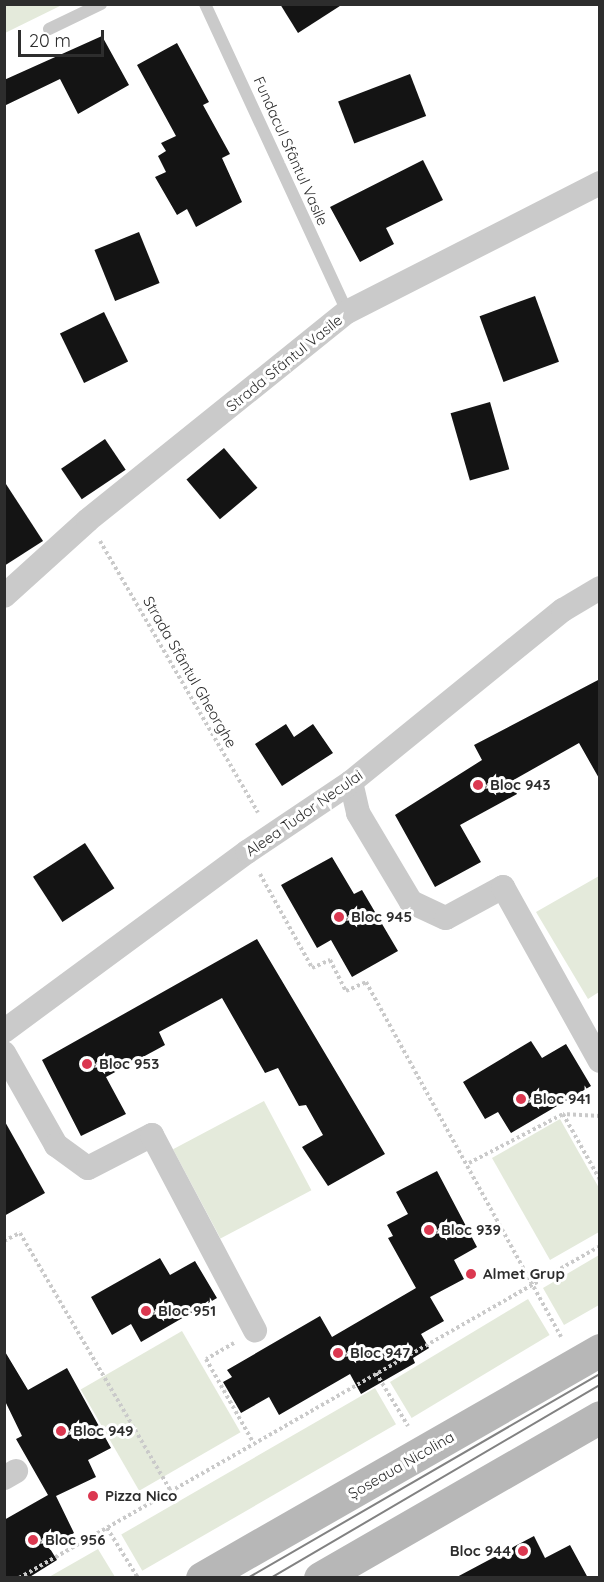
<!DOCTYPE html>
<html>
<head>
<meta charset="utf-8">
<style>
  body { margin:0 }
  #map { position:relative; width:604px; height:1582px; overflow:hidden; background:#fff; font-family:Quicksand,sans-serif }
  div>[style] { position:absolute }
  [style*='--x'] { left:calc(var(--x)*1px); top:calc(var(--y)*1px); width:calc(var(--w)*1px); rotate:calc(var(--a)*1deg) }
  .green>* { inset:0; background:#e4eadb; transform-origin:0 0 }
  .building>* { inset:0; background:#141414; transform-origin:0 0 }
  .path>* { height:4px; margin-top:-2px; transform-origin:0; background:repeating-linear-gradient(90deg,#cacaca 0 3px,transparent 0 6px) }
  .service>* { height:12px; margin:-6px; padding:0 6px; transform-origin:6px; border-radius:6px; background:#cacaca }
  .minor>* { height:24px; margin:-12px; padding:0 12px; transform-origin:12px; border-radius:12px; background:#cacaca }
  .secondary>* { height:33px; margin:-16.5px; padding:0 16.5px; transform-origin:16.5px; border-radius:16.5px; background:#b7b7b7 }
  .tram>* { height:1.5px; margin:-0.75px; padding:0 0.75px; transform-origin:0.75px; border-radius:0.75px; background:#828282 }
  .dots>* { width:16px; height:16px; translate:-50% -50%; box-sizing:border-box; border:3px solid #fff; border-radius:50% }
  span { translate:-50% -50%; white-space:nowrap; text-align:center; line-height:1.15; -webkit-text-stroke:6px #fff; paint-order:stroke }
  .street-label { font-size:15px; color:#2d2d2d }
  .poi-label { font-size:15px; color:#2d2d2d; font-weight:700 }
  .left { translate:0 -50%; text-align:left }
  .right { translate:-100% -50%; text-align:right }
  .frame { position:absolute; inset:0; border:6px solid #2d2d2d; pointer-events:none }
  .scale { position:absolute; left:18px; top:30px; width:86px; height:27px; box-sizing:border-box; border:3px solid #2d2d2d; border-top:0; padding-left:8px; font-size:18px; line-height:21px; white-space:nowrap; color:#2d2d2d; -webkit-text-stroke:4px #fff; paint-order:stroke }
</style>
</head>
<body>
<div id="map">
  <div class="green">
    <div style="clip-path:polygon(5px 4px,62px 4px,62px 5px,5px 33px)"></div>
    <div style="clip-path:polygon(599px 876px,599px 992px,588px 999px,536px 912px)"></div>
    <div style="left:264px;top:1101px;width:101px;height:103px;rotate:62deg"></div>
    <div style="clip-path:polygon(560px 1119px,599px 1188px,599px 1232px,550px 1260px,492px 1158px)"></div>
    <div style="clip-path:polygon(599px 1255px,599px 1305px,564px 1325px,543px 1288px)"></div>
    <div style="left:528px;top:1299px;width:42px;height:161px;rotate:59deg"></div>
    <div style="left:182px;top:1331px;width:117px;height:117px;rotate:60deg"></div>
    <div style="left:375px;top:1388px;width:42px;height:293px;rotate:60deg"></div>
    <div style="clip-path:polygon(98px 1549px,115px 1577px,49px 1577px)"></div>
  </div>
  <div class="building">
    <div style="clip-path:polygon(280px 4px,343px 4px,298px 33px)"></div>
    <div style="clip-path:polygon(102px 36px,129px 85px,78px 114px,60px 79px,4px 106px,4px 80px)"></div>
    <div style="clip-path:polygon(177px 43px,209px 102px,203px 105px,230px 154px,222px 158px,242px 202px,196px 227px,187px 209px,177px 215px,155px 177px,166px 172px,158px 156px,166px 151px,161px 143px,176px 136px,137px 65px)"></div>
    <div style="left:410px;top:74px;width:45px;height:77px;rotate:69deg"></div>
    <div style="clip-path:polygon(423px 160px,443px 200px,386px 228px,394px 244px,360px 262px,330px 207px)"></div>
    <div style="left:139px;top:232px;width:55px;height:48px;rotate:68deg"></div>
    <div style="left:535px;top:296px;width:70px;height:59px;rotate:70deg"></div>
    <div style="left:104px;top:312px;width:55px;height:49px;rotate:64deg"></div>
    <div style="left:490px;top:402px;width:70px;height:41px;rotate:74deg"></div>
    <div style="left:105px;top:439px;width:37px;height:53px;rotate:56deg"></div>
    <div style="left:224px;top:448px;width:52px;height:49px;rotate:50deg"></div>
    <div style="clip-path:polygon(4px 481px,43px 541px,4px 566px)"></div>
    <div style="clip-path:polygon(600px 679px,600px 780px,579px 743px,510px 782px,517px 794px,460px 825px,481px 862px,435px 887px,395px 815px,482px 760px,474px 745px)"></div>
    <div style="clip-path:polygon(286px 724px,294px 737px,313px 724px,333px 753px,282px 786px,255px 744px)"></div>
    <div style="left:85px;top:843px;width:54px;height:62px;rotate:57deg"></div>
    <div style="clip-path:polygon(332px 857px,354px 894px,362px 890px,398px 951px,352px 977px,331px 940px,317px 948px,281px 885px)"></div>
    <div style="clip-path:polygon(257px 939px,385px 1154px,328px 1186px,302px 1147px,323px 1135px,306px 1105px,299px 1106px,278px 1068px,265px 1073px,222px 998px,159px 1032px,165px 1045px,106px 1077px,126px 1114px,81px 1136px,42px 1060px)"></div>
    <div style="clip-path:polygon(531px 1041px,542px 1058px,566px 1044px,591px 1086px,511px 1133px,498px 1112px,485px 1119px,463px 1082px)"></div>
    <div style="clip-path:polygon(4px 1120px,45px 1193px,4px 1216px)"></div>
    <div style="clip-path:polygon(437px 1171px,477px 1247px,454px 1260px,464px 1279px,430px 1297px,444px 1321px,421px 1334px,429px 1348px,413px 1358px,415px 1363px,361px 1394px,350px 1374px,279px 1415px,269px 1397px,241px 1413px,223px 1382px,232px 1377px,227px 1370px,320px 1316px,332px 1337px,416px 1288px,388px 1238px,393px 1236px,387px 1225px,408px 1214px,396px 1192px)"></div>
    <div style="clip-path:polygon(160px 1258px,170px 1275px,195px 1261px,217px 1298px,141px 1342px,131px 1324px,112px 1335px,91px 1297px)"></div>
    <div style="clip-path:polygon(4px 1350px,28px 1390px,67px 1368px,111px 1448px,88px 1460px,96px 1477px,56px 1496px,74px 1533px,49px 1547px,57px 1560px,28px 1578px,4px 1578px,4px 1520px,48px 1495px,16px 1439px,22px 1436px,4px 1399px)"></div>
    <div style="clip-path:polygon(534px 1536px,545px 1558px,570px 1545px,588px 1578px,455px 1578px)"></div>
  </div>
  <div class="path">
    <div style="--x:100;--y:541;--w:314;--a:59.8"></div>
    <div style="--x:260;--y:874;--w:107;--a:61"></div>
    <div style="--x:312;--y:968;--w:20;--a:-24"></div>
    <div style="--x:330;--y:960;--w:35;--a:63"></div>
    <div style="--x:346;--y:991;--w:22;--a:-24"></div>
    <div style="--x:366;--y:982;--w:405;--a:61.2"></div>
    <div style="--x:600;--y:1116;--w:37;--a:-177"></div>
    <div style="--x:563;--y:1114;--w:76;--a:60.7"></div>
    <div style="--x:469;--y:1163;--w:106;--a:-27.5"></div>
    <div style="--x:4;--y:1241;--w:18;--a:-27"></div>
    <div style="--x:20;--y:1233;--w:298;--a:59.7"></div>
    <div style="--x:234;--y:1343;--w:32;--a:150"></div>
    <div style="--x:206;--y:1359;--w:95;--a:60.5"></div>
    <div style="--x:376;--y:1373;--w:62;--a:58.9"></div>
    <div style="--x:107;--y:1528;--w:59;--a:58.2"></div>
    <div style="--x:19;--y:1578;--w:669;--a:-29.74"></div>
  </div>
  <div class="service">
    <div style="--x:205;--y:4;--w:339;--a:65.2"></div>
    <div style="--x:49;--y:29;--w:58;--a:-25.7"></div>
  </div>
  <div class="minor">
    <div style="--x:4;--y:596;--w:113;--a:-42.1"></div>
    <div style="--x:88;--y:520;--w:332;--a:-38.8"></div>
    <div style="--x:347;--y:312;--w:284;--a:-27"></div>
    <div style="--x:351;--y:782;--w:32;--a:77"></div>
    <div style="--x:358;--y:813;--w:104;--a:59.2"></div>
    <div style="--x:411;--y:902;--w:38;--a:25"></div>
    <div style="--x:446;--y:918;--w:65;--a:-28.5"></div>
    <div style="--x:503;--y:887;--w:199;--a:60.9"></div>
    <div style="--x:4;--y:1031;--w:302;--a:-36.4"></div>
    <div style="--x:247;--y:852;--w:125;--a:-33.9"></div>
    <div style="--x:351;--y:782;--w:273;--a:-39.1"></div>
    <div style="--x:563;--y:610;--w:43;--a:-30.7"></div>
    <div style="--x:4;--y:1053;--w:106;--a:60.5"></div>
    <div style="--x:56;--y:1145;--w:39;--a:36"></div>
    <div style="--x:88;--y:1168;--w:72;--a:-27.3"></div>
    <div style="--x:152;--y:1135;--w:221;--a:62.2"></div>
    <div style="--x:4;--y:1478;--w:14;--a:-30"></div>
  </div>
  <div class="secondary">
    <div style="--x:202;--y:1578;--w:459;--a:-29.8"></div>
    <div style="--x:320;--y:1578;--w:323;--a:-29.9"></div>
  </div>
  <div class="tram">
    <div style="--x:248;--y:1578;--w:407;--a:-30.1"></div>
    <div style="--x:271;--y:1578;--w:381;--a:-30.4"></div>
  </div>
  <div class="dots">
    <div style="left:478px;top:785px;background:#db3850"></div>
    <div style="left:339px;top:917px;background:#db3850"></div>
    <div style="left:87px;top:1064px;background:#db3850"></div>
    <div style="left:521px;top:1099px;background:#db3850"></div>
    <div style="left:429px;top:1230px;background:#db3850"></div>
    <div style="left:471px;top:1274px;background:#db3850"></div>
    <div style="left:146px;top:1311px;background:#db3850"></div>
    <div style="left:338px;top:1353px;background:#db3850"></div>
    <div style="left:61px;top:1431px;background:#db3850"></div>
    <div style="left:93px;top:1496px;background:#db3850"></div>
    <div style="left:33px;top:1540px;background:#db3850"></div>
    <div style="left:523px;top:1551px;background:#db3850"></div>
  </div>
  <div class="street-label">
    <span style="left:291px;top:151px;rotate:66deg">Fundacul Sfântul Vasile</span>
    <span style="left:284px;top:363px;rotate:-39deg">Strada Sfântul Vasile</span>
    <span style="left:190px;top:672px;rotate:60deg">Strada Sfântul Gheorghe</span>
    <span style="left:304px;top:813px;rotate:-35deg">Aleea Tudor Neculai</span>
    <span style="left:401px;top:1465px;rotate:-30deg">Șoseaua Nicolina</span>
  </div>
  <div class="poi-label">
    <span class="left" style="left:490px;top:785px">Bloc 943</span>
    <span class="left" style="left:351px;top:917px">Bloc 945</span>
    <span class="left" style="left:99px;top:1064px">Bloc 953</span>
    <span class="left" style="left:533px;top:1099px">Bloc 941</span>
    <span class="left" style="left:441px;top:1230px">Bloc 939</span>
    <span class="left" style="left:483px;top:1274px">Almet Grup</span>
    <span class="left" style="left:158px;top:1311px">Bloc 951</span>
    <span class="left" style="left:350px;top:1353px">Bloc 947</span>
    <span class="left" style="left:73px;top:1431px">Bloc 949</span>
    <span class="left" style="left:105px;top:1496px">Pizza Nico</span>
    <span class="left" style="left:45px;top:1540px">Bloc 956</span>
    <span class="right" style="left:511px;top:1551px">Bloc 944</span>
  </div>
  <div class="frame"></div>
  <div class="scale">20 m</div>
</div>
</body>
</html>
